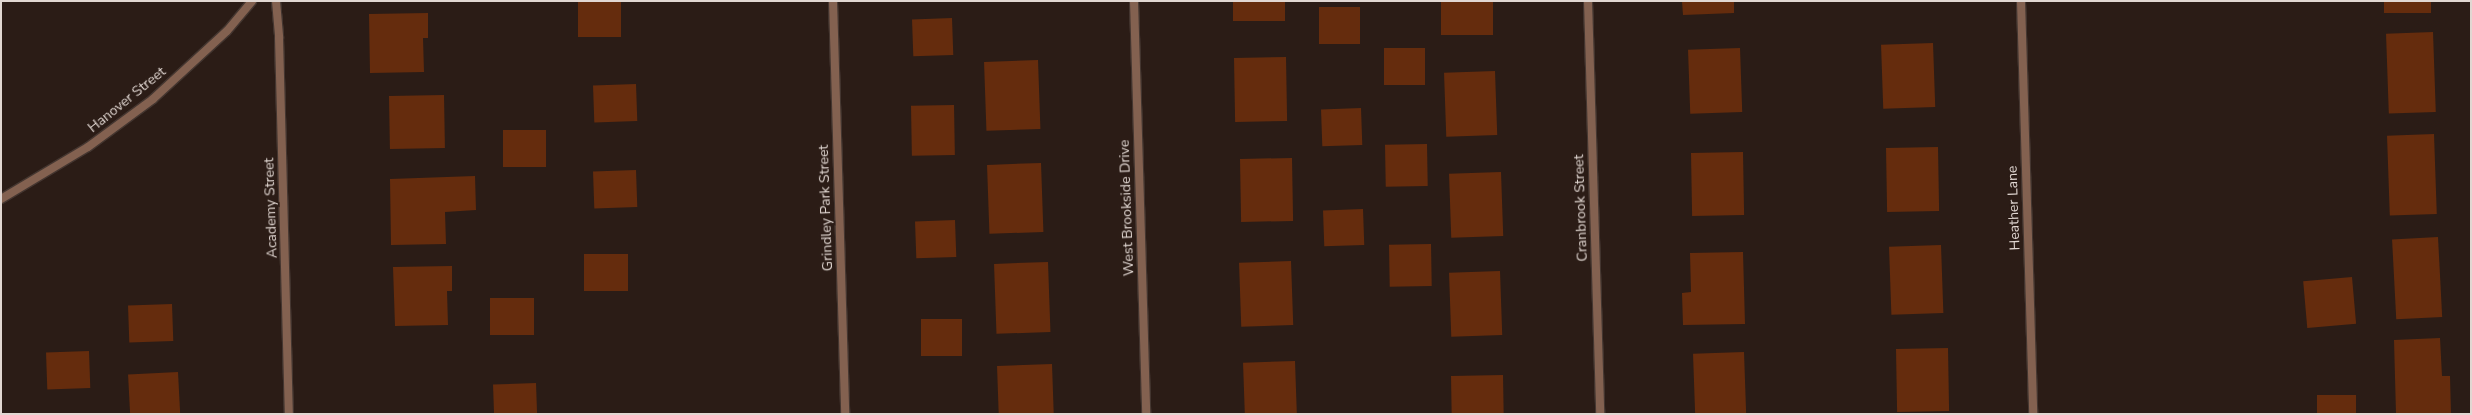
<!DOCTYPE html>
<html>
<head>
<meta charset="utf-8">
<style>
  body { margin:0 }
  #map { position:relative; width:2472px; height:415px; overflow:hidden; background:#2b1c16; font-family:"Nunito Sans",sans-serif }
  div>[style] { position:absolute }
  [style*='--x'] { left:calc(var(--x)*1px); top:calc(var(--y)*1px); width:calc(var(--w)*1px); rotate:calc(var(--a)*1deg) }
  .building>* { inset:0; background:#652c0d; transform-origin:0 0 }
  .roads { filter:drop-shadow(1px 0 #443630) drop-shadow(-1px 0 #443630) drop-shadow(0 1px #443630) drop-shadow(0 -1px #443630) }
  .minor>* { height:8px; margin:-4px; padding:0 4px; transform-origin:4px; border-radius:4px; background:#836150 }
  span { translate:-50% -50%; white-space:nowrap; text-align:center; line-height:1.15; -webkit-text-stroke:3.5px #2b1c16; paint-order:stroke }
  .street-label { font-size:14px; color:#e1d7d2 }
  .frame { position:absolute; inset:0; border:2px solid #e1d7d2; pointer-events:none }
</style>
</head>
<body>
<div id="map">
  <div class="building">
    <div style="left:578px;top:1px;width:43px;height:36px"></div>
    <div style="left:1233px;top:1px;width:52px;height:20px"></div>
    <div style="left:1441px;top:1px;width:52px;height:34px"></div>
    <div style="clip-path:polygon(1682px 1px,1734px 1px,1734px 13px,1683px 15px)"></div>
    <div style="left:2384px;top:1px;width:47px;height:12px"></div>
    <div style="left:1319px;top:7px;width:41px;height:37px"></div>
    <div style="clip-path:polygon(428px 13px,428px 38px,423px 38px,424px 72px,370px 73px,369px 14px)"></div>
    <div style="left:952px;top:18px;width:37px;height:40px;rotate:88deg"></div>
    <div style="left:2433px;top:32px;width:80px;height:47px;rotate:88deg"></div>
    <div style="left:1933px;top:43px;width:64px;height:52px;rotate:88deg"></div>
    <div style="left:1425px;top:48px;width:37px;height:41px;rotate:90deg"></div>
    <div style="left:1740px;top:48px;width:64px;height:52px;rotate:88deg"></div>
    <div style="left:1286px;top:57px;width:64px;height:52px;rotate:89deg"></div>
    <div style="left:1038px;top:60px;width:69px;height:54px;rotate:88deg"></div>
    <div style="left:1495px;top:71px;width:64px;height:51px;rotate:88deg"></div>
    <div style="left:636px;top:84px;width:37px;height:43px;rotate:88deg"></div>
    <div style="left:444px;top:95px;width:53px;height:55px;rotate:89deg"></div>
    <div style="left:954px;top:105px;width:50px;height:43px;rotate:89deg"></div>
    <div style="left:1361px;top:108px;width:37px;height:40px;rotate:88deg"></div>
    <div style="left:503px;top:130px;width:43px;height:37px"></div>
    <div style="left:2434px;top:134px;width:80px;height:47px;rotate:88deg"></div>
    <div style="left:1427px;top:144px;width:42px;height:42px;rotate:89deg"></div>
    <div style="left:1938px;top:147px;width:64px;height:52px;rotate:89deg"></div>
    <div style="left:1743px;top:152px;width:63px;height:52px;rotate:89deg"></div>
    <div style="left:1292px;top:158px;width:63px;height:52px;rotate:89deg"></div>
    <div style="left:1041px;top:163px;width:69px;height:54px;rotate:88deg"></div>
    <div style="left:636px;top:170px;width:37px;height:43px;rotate:88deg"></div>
    <div style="left:1501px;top:172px;width:64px;height:52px;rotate:88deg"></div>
    <div style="clip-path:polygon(475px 176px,476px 210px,445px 212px,446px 244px,391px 245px,390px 179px)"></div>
    <div style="left:1363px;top:209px;width:36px;height:40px;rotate:88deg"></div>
    <div style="left:955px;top:220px;width:37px;height:40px;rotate:88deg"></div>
    <div style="left:2438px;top:237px;width:80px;height:46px;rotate:87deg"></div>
    <div style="left:1431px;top:244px;width:42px;height:42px;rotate:89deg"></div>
    <div style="left:1941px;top:245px;width:68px;height:52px;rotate:88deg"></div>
    <div style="clip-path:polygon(1743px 252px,1745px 324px,1683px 325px,1682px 293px,1691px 292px,1690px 253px)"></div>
    <div style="left:628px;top:254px;width:37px;height:44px;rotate:90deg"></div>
    <div style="left:1291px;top:261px;width:64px;height:52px;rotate:88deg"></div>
    <div style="left:1048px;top:262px;width:70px;height:54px;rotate:88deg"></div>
    <div style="clip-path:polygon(452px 266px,452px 291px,447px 291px,448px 325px,395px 326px,393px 267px)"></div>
    <div style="left:1500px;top:271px;width:64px;height:51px;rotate:88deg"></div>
    <div style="left:2352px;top:277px;width:47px;height:49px;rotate:85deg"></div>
    <div style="left:534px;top:298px;width:37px;height:44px;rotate:90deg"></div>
    <div style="left:172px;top:304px;width:37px;height:44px;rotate:88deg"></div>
    <div style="left:921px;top:319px;width:41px;height:37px"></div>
    <div style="clip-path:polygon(2440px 338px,2442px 376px,2450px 376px,2451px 414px,2396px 414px,2394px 340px)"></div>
    <div style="left:1948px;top:348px;width:63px;height:52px;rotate:89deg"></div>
    <div style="left:89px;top:351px;width:37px;height:43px;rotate:88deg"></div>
    <div style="left:1744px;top:352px;width:62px;height:51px;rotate:88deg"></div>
    <div style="left:1295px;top:361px;width:53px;height:52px;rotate:88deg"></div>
    <div style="left:1052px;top:364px;width:50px;height:55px;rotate:88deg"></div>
    <div style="left:178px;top:372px;width:42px;height:50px;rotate:87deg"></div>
    <div style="left:1503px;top:375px;width:39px;height:52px;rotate:89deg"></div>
    <div style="left:536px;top:383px;width:31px;height:43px;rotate:88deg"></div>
    <div style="left:2317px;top:395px;width:39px;height:19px"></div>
  </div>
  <div class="roads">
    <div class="minor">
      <div style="--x:276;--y:1;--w:37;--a:85"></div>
      <div style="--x:279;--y:38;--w:376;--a:88.5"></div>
      <div style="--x:833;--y:1;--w:413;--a:88.3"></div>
      <div style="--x:1134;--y:1;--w:413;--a:88.3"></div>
      <div style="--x:1588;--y:1;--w:413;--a:88.3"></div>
      <div style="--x:2021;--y:1;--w:413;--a:88.3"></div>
      <div style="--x:1;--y:199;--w:101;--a:-30.9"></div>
      <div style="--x:88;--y:147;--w:81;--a:-36.4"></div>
      <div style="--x:153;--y:99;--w:100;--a:-42.6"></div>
      <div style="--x:227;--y:31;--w:39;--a:-50"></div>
    </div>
  </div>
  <div class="street-label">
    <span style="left:127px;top:100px;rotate:-39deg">Hanover Street</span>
    <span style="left:271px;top:208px;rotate:-92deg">Academy Street</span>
    <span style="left:826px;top:208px;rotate:-92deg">Grindley Park Street</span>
    <span style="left:1127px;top:208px;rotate:-92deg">West Brookside Drive</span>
    <span style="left:1581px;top:208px;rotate:-92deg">Cranbrook Street</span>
    <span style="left:2014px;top:208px;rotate:-92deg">Heather Lane</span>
  </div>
  <div class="frame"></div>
</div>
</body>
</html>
